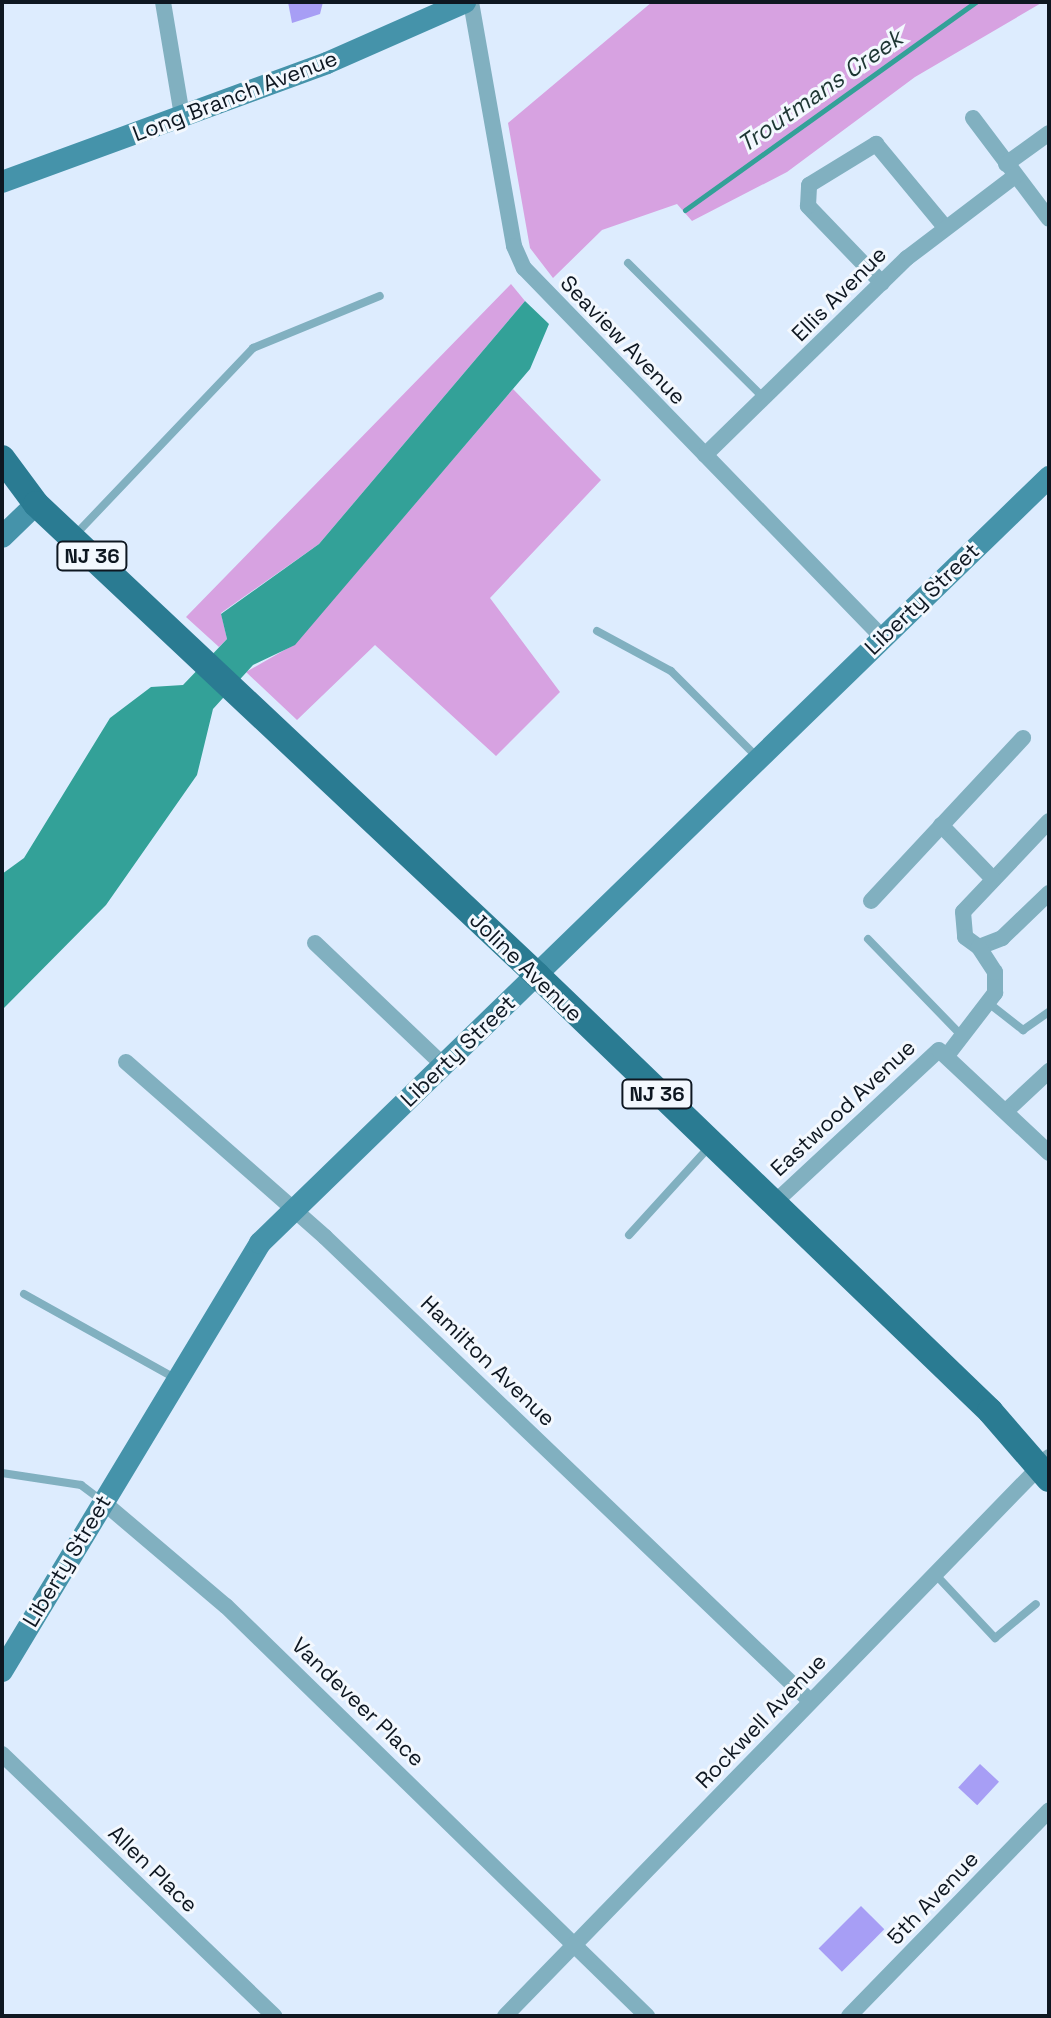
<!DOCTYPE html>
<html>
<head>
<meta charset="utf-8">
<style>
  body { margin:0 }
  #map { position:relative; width:1051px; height:2018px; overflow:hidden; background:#ddecfe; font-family:"Space Grotesk",sans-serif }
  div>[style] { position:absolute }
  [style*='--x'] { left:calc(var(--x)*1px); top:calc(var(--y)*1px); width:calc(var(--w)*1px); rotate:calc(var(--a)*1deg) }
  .green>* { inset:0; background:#d7a2e1 }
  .water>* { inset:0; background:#33a198 }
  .stream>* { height:5px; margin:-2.5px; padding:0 2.5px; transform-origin:2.5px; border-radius:2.5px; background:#33a198 }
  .building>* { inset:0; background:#a79ef5; transform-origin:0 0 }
  .lane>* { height:8px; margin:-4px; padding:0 4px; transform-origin:4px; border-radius:4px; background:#81b0c0 }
  .street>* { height:16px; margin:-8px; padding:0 8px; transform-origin:8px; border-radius:8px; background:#81b0c0 }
  .secondary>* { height:22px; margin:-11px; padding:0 11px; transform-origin:11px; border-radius:11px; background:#4593aa }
  .primary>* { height:26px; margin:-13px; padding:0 13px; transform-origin:13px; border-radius:13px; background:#2a7b92 }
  span { translate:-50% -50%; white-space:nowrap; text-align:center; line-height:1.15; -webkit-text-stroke:6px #f3f8fe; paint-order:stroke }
  .shield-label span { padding:2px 6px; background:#f3f8fe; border:2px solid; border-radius:6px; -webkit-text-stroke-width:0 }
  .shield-label { font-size:20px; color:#0e1721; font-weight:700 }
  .street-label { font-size:22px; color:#0e1721 }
  .water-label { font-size:24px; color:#1e3633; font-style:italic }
  .frame { position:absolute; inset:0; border:4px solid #0e1721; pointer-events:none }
</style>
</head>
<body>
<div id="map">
  <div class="green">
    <div style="clip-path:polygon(652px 2px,1043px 2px,915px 77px,787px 172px,692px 221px,677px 204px,602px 230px,553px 278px,530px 248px,508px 123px)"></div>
    <div style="clip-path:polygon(511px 284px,525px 301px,319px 544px,221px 613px,227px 639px,219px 647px,186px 617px)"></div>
    <div style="clip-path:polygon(513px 389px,601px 480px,490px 598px,560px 692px,496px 756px,375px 645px,297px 720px,246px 672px,295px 644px)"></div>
  </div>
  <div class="water">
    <div style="clip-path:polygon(525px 301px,549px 324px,530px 369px,295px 645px,253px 665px,213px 709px,197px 775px,106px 905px,2px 1010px,2px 874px,24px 858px,110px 718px,151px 687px,183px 685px,227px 639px,221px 614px,319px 544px)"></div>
  </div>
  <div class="stream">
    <div style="--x:685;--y:210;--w:358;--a:-35.6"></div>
  </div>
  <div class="building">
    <div style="clip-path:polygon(288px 2px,323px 2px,320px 14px,292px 23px)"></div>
    <div style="left:980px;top:1764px;width:26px;height:32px;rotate:43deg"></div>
    <div style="left:861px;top:1906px;width:33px;height:60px;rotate:45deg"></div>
  </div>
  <div class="lane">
    <div style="--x:628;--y:263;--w:192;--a:44.8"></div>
    <div style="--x:76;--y:534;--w:257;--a:-46.4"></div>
    <div style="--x:253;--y:348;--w:137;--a:-22.3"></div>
    <div style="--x:597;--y:631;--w:84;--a:28.4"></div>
    <div style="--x:671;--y:671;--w:123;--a:45"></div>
    <div style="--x:868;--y:939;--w:136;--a:45.9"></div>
    <div style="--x:991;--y:1005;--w:41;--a:38"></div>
    <div style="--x:1023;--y:1030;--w:32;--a:-35"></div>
    <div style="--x:629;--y:1235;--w:120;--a:-47.7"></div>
    <div style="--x:24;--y:1294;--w:173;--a:29.1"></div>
    <div style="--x:2;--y:1473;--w:80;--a:8.6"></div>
    <div style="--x:81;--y:1485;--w:26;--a:37"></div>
    <div style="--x:935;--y:1574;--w:88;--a:46.8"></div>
    <div style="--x:995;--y:1638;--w:53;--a:-39.7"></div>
  </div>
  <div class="street">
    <div style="--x:163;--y:2;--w:116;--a:80.5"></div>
    <div style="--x:471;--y:2;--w:248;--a:80"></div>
    <div style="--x:514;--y:246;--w:24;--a:66"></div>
    <div style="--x:524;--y:268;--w:514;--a:45.87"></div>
    <div style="--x:973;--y:118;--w:126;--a:53"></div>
    <div style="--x:1006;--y:164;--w:53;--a:-35.8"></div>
    <div style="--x:882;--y:283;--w:107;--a:-133.9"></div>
    <div style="--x:808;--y:206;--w:21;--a:-87"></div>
    <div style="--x:809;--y:185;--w:79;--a:-31.5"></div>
    <div style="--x:876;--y:144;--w:107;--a:50.3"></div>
    <div style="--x:705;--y:455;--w:282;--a:-44.3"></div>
    <div style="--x:907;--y:258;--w:136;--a:-37.2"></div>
    <div style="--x:1049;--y:821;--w:125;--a:133.4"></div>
    <div style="--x:963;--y:912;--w:25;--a:85"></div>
    <div style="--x:965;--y:937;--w:17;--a:36"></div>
    <div style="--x:979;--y:947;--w:25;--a:-21"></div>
    <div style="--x:1002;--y:938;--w:65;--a:-43.8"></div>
    <div style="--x:941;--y:825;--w:75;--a:46.1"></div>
    <div style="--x:871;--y:901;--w:223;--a:-47"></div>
    <div style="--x:315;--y:943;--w:177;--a:43.6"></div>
    <div style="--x:949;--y:1053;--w:76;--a:-52.5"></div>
    <div style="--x:995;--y:993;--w:21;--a:-90"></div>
    <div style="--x:995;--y:972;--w:30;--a:-123"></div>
    <div style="--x:126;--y:1062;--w:265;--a:41.3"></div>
    <div style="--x:325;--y:1237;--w:671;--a:43.73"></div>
    <div style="--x:1006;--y:1111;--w:59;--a:-42.9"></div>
    <div style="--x:773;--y:1204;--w:226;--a:-42.9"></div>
    <div style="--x:939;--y:1050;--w:151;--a:43.1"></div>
    <div style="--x:102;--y:1501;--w:162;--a:40.3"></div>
    <div style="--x:226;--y:1606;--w:588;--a:44.24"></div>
    <div style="--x:2;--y:1754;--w:378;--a:43.9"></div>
    <div style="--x:505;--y:2016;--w:780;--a:-45.78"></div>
    <div style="--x:849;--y:2016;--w:287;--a:-45.8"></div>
  </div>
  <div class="secondary">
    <div style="--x:2;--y:182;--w:346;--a:-20.1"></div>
    <div style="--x:327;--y:63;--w:151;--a:-23.8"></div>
    <div style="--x:2;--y:537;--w:47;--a:-44.1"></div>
    <div style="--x:2;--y:1671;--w:500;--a:-58.9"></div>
    <div style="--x:260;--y:1243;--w:1100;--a:-44.15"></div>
  </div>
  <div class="primary">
    <div style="--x:2;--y:458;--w:57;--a:53.5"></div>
    <div style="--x:36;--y:504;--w:688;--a:43.23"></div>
    <div style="--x:537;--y:975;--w:629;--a:43.9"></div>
    <div style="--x:990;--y:1411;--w:90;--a:49.1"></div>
  </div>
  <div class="shield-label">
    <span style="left:92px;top:556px">NJ 36</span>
    <span style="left:657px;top:1094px">NJ 36</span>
  </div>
  <div class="street-label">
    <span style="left:235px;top:96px;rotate:-21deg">Long Branch Avenue</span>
    <span style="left:839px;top:294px;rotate:-45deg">Ellis Avenue</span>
    <span style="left:623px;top:340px;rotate:46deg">Seaview Avenue</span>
    <span style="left:922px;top:599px;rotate:-44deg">Liberty Street</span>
    <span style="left:526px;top:967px;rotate:44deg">Joline Avenue</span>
    <span style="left:458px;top:1051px;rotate:-44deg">Liberty Street</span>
    <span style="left:843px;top:1108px;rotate:-43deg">Eastwood Avenue</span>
    <span style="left:488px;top:1361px;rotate:44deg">Hamilton Avenue</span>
    <span style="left:67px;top:1561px;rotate:-59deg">Liberty Street</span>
    <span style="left:358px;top:1702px;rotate:44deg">Vandeveer Place</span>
    <span style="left:761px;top:1721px;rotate:-46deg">Rockwell Avenue</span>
    <span style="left:153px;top:1869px;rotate:44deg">Allen Place</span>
    <span style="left:933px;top:1898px;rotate:-46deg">5th Avenue</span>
  </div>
  <div class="water-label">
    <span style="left:820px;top:91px;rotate:-35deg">Troutmans Creek</span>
  </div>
  <div class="frame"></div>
</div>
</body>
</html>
